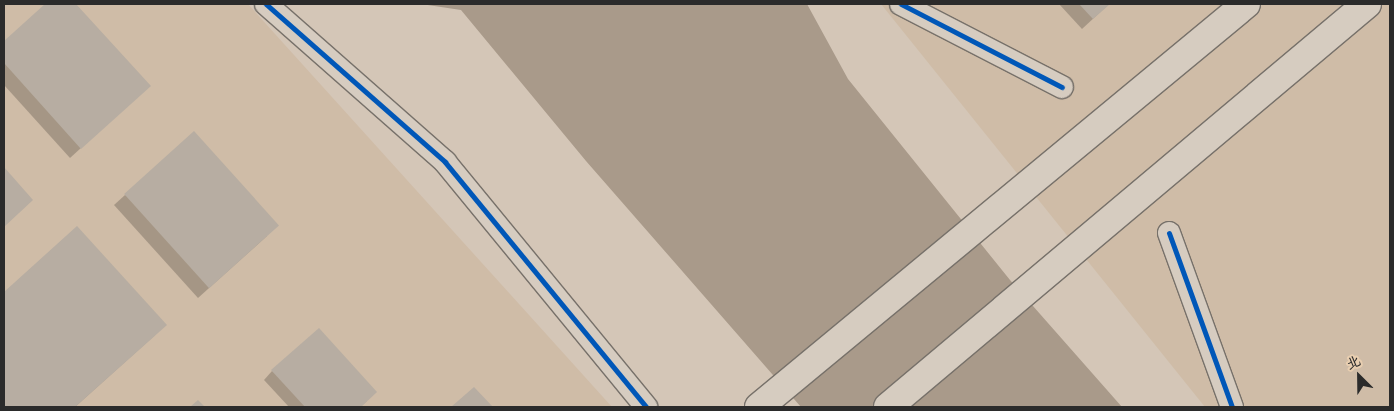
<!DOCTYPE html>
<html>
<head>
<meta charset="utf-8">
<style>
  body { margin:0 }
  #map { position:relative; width:1394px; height:411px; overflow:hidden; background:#d4c6b7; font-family:Delius,"LXGW WenKai TC",sans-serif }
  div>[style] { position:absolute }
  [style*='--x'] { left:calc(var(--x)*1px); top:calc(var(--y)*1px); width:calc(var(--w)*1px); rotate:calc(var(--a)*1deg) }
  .built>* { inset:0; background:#cfbca7 }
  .water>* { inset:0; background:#a99a8a }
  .shadow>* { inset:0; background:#0003 }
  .building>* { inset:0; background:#b7ada2; transform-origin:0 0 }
  .roads { filter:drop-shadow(1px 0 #77716a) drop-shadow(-1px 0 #77716a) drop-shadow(0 1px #77716a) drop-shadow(0 -1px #77716a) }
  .minor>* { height:22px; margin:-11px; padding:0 11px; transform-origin:11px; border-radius:11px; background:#d6ccc0 }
  .secondary>* { height:28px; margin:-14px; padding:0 14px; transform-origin:14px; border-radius:14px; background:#d6ccc0 }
  .cycleway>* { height:5px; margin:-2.5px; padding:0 2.5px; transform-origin:2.5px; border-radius:2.5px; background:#0057b8 }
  span { translate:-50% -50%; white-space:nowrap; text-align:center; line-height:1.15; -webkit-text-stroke:5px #e8ceb0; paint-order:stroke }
  .frame { position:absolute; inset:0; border:5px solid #2b2b2b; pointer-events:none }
  .north { position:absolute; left:1334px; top:351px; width:50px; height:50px; -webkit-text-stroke:4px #e8ceb0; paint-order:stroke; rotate:337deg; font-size:14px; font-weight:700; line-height:20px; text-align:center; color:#2b2b2b }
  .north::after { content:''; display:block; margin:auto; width:18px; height:22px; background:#2b2b2b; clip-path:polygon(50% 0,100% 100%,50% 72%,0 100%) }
</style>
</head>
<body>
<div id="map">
  <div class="built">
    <div style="clip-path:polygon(4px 4px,248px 4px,612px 407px,4px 407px)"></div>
    <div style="clip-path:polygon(881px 4px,1390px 4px,1390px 407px,1205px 407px)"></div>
  </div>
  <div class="water">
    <div style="clip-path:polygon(421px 4px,807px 4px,848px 79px,1010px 280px,1122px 407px,801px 407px,586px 161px,461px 10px)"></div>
  </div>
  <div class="shadow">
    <div style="clip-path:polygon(47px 4px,75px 4px,149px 86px,70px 158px,4px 85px,4px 43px)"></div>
    <div style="clip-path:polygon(1059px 4px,1109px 4px,1082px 29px)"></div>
    <div style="clip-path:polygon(4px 169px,32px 200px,4px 226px)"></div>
    <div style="clip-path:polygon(125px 195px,267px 236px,198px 298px,114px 205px)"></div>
    <div style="clip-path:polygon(77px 227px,155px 335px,75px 407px,4px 407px,4px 293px)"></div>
    <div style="clip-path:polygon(272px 371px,367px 401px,360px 407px,289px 407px,264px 380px)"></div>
  </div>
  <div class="building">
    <div style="clip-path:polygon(45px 4px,76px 4px,151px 86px,81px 149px,4px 63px,4px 41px)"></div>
    <div style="clip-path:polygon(1079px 4px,1110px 4px,1093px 19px)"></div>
    <div style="left:194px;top:131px;width:127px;height:94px;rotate:48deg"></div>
    <div style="clip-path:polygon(4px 167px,33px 200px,4px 227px)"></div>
    <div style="clip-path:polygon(77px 226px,167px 325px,75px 407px,4px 407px,4px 292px)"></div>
    <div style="clip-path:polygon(319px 328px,377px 392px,361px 407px,305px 407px,271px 370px)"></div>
    <div style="clip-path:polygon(474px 387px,493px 407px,451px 407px)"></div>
    <div style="clip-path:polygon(198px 400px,205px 407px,190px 407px)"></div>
  </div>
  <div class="roads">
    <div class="minor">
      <div style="--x:266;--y:4;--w:239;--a:41.4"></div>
      <div style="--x:445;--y:162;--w:317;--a:50.6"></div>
      <div style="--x:901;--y:4;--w:181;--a:27.3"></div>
      <div style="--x:1169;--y:233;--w:185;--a:70.1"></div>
    </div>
    <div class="secondary">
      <div style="--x:759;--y:407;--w:632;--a:-39.61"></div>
      <div style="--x:888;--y:407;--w:626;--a:-40.08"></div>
    </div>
  </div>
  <div class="cycleway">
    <div style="--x:266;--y:4;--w:239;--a:41.4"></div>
    <div style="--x:445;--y:162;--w:317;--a:50.6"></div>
    <div style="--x:901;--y:4;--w:181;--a:27.3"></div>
    <div style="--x:1169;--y:233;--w:185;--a:70.1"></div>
  </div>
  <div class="frame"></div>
  <div class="north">北</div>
</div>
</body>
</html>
